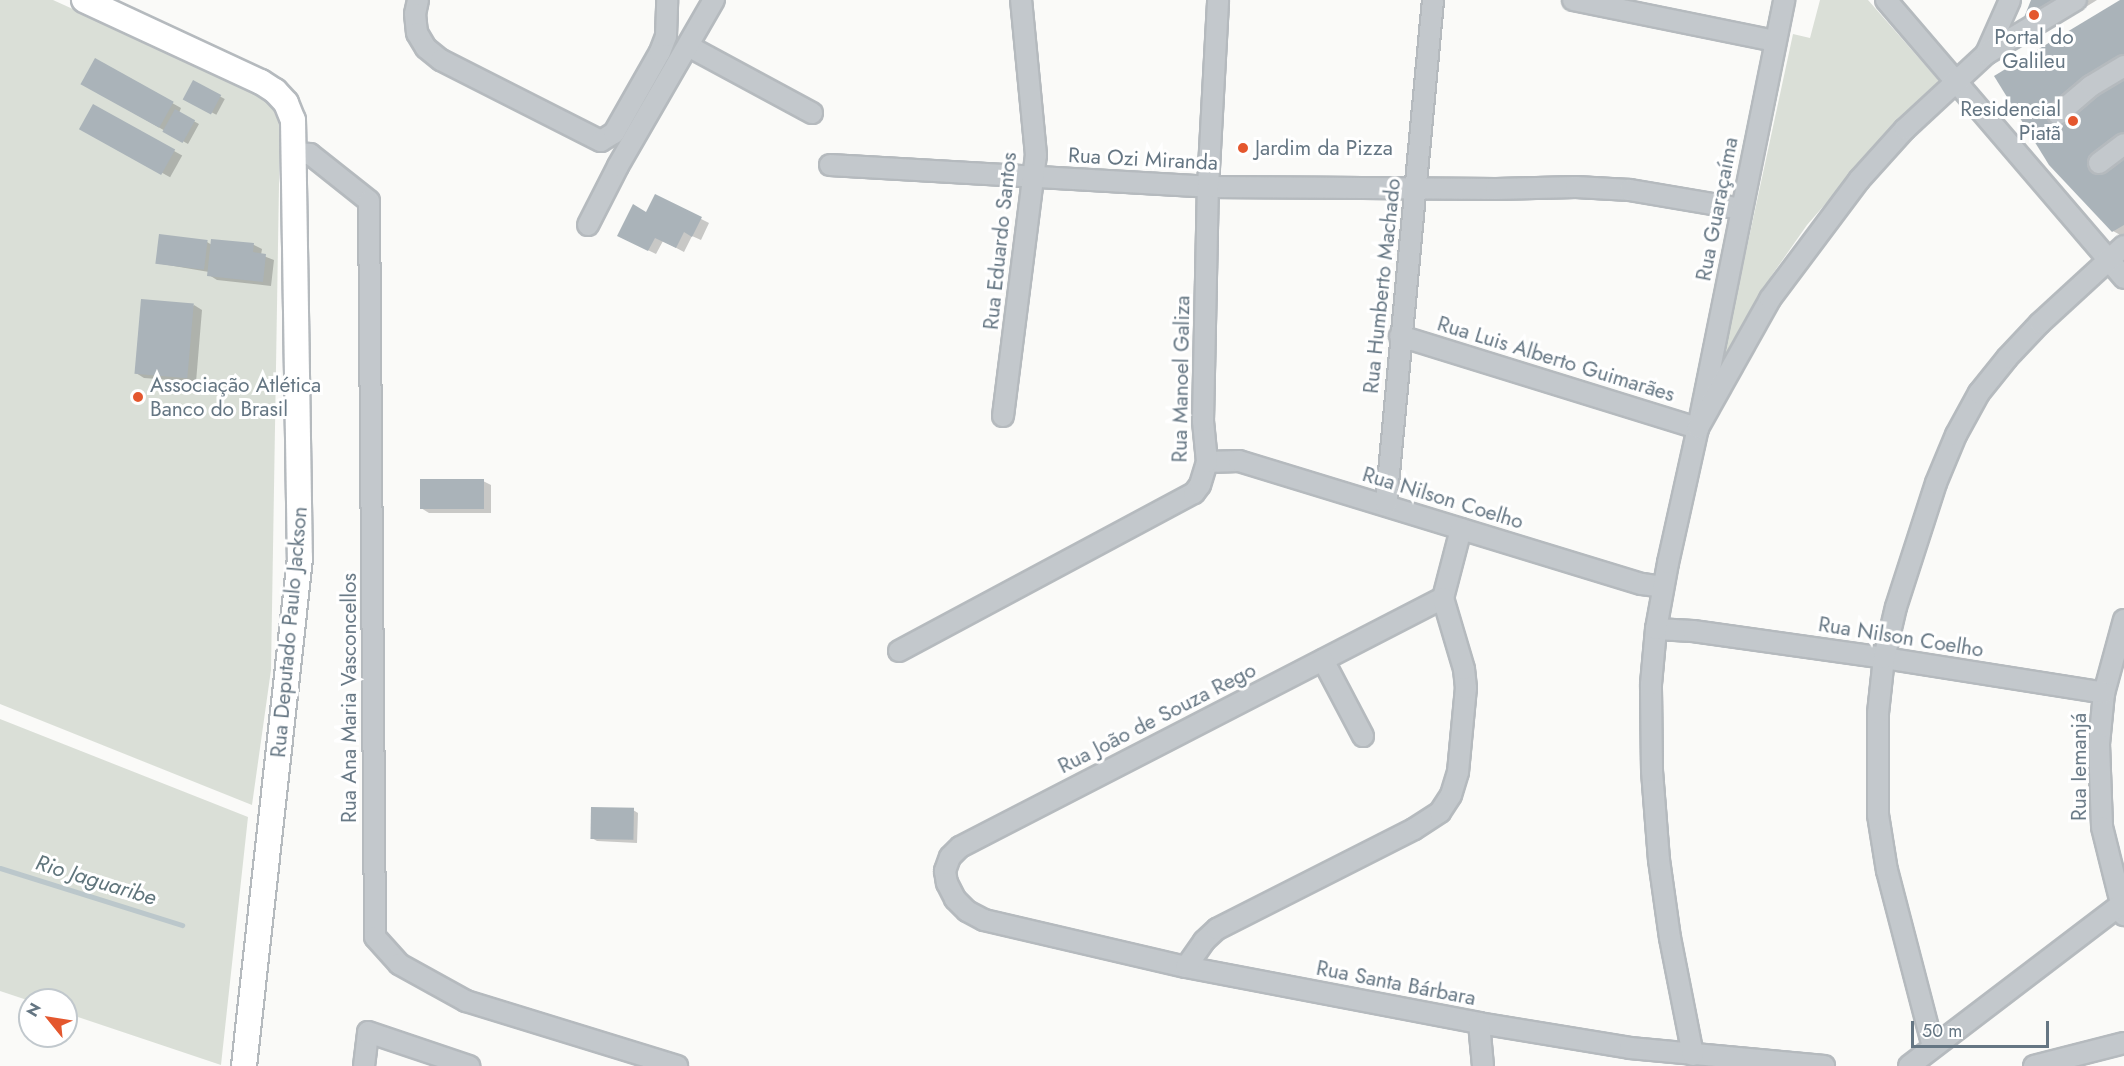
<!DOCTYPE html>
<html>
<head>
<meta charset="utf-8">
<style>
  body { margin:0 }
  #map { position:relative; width:2124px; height:1066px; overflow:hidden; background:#fafaf8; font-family:Jost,sans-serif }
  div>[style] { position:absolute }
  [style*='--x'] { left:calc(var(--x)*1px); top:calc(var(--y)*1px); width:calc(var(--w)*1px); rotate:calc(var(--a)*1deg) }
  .green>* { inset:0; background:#dadfd7 }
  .shadow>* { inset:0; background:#0003; transform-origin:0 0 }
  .stream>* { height:5px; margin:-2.5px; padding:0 2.5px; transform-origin:2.5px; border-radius:2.5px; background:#bbc7cb }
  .building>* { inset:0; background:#aab3b9; transform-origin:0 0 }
  .roads { filter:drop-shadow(2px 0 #b5babe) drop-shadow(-2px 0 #b5babe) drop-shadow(0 2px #b5babe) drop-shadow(0 -2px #b5babe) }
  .minor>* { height:20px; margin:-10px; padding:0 10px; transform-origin:10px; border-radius:10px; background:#c3c8cc }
  .major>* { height:24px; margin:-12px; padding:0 12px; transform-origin:12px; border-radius:12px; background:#fff }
  .dots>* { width:16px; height:16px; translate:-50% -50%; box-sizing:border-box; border:3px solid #fff; border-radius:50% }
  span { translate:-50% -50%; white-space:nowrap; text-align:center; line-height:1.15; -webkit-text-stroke:6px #fff; paint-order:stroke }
  .poi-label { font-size:21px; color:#657683 }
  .right { translate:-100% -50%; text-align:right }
  .left { translate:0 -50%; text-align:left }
  .street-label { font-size:21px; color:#657683 }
  .water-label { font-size:22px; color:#60757c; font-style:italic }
  .north { position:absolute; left:18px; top:988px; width:60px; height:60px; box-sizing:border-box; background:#fff; border:2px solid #c1c8cd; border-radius:50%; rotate:300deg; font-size:16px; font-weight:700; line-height:24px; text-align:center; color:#657683 }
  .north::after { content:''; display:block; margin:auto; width:21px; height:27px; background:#e4572e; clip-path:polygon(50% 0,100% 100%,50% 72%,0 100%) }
  .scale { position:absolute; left:1911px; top:1021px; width:138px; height:27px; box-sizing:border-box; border:3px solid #657683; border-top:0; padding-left:8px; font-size:18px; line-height:21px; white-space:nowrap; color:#657683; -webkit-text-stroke:4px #fff; paint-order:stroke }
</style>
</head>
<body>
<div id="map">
  <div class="green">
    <div style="clip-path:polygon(0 0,53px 0,267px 97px,280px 124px,271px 670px,252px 805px,0 704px)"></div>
    <div style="clip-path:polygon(1820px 0,1868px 0,1939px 81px,1896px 123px,1807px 225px,1772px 275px,1722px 363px,1793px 34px,1810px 38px)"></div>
    <div style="clip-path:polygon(0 719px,248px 817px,221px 1065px,66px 1013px,66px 1000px,30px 1001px,0 991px)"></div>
  </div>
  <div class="shadow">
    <div style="clip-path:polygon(2032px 0,2097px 0,2036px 38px,2021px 29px)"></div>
    <div style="clip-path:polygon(2122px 0,2124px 0,2124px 237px,2113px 231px)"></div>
    <div style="clip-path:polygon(96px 60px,181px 108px,179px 113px,199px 124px,188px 144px,83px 84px)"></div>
    <div style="left:193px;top:82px;width:36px;height:18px;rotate:28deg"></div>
    <div style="left:93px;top:106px;width:102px;height:25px;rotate:29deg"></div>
    <div style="clip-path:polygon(656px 196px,709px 223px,701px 240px,692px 236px,684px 252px,663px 241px,656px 254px,627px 240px,647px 214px)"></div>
    <div style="clip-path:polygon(207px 242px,212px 245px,254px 245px,262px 249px,261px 255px,274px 260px,271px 286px,217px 280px,209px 275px,209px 272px,156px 263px)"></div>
    <div style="clip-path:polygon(194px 305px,202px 310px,196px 382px,144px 378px,136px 373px)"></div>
    <div style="clip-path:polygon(483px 481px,491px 485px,491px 513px,429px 513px,421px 508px)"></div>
    <div style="clip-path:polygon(633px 810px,638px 813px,637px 843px,597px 841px,592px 838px)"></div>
  </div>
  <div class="stream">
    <div style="--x:0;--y:868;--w:191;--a:17.4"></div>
  </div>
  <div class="building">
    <div style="clip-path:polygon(2031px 0,2067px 0,2019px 30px)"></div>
    <div style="clip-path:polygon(2120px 0,2124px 0,2124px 225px,2112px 232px,2049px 165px,1994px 76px)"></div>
    <div style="left:95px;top:58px;width:90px;height:30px;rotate:29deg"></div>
    <div style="left:193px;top:80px;width:32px;height:22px;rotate:28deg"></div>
    <div style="left:93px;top:104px;width:94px;height:29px;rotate:29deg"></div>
    <div style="left:175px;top:109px;width:23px;height:26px;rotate:29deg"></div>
    <div style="clip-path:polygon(655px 194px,702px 217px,692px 237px,684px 232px,676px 248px,655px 238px,648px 251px,617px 236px,633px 204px,646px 212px)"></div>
    <div style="left:159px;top:234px;width:49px;height:30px;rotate:7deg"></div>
    <div style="clip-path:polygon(211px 239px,254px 243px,253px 252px,266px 254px,263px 282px,207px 276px)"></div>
    <div style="left:141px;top:299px;width:53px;height:75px;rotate:5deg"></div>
    <div style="left:420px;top:479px;width:64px;height:30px"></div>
    <div style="left:591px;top:807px;width:43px;height:32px;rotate:1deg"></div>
  </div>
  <div class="roads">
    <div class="minor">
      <div style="--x:418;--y:0;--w:14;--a:102"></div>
      <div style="--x:415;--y:14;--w:19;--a:84"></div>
      <div style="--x:417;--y:33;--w:17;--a:59"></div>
      <div style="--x:426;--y:48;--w:19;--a:39"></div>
      <div style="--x:441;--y:60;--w:179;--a:26.9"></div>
      <div style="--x:601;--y:141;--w:15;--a:-32"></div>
      <div style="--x:614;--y:133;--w:93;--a:-60.4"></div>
      <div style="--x:660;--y:52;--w:17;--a:-69"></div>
      <div style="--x:666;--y:36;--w:36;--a:-88"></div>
      <div style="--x:1573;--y:0;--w:206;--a:11.5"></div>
      <div style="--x:1886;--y:0;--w:366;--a:49.4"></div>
      <div style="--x:688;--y:46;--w:141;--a:28.4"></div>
      <div style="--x:1986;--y:54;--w:59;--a:-66"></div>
      <div style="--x:2058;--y:114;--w:43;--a:-40.3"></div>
      <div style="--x:2091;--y:86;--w:39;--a:-31"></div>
      <div style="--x:295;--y:153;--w:15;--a:4"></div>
      <div style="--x:310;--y:154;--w:75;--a:38.5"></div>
      <div style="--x:369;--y:201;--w:736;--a:89.53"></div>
      <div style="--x:375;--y:937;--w:36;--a:48"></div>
      <div style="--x:399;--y:964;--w:77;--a:28.9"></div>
      <div style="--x:466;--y:1001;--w:221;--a:17.1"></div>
      <div style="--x:2099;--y:163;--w:31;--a:-37"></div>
      <div style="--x:830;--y:165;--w:379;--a:3.3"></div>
      <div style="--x:1208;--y:187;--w:288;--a:0.4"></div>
      <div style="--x:1496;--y:189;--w:80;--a:-1.4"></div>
      <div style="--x:1576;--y:187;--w:54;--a:3.2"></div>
      <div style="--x:1630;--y:190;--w:113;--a:9.7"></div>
      <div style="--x:588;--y:225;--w:66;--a:-63"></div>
      <div style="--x:618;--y:166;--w:192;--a:-60"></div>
      <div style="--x:1400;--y:336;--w:312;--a:17.2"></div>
      <div style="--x:1698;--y:428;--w:437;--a:-78.6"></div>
      <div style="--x:1003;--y:416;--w:263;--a:-82.8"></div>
      <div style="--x:1036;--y:155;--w:156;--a:-95.5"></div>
      <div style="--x:1207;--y:462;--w:32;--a:-2"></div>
      <div style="--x:1239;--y:461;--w:421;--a:17"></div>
      <div style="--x:1642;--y:584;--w:21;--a:8"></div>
      <div style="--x:1386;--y:505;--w:507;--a:-84.68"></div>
      <div style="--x:1461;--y:529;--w:71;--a:104.6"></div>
      <div style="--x:1443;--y:598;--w:543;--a:152.73"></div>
      <div style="--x:960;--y:847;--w:14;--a:135"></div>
      <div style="--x:950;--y:857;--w:15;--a:110"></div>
      <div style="--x:945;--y:871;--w:12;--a:81"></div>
      <div style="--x:947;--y:883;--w:18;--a:63"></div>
      <div style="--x:955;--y:899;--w:17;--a:45"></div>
      <div style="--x:967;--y:911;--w:19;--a:28"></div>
      <div style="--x:984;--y:920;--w:207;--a:13.1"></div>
      <div style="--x:1186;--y:967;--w:298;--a:10.8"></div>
      <div style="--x:1479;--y:1023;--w:153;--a:9.4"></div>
      <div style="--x:1630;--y:1048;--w:195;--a:5.3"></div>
      <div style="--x:2124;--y:620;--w:76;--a:105.3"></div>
      <div style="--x:2104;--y:693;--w:51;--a:95.6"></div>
      <div style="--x:2099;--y:744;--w:83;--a:87.9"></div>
      <div style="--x:2102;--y:827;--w:91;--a:76"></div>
      <div style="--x:1656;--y:629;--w:37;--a:3"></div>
      <div style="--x:1693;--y:631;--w:193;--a:8"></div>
      <div style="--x:1884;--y:658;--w:223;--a:9"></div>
      <div style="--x:899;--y:651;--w:335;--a:-28.2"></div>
      <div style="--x:1194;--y:493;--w:10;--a:-53"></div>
      <div style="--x:1200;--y:485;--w:24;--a:-73"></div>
      <div style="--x:1207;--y:462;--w:41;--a:-95.6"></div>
      <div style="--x:1203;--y:421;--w:234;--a:-88.8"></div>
      <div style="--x:1208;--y:187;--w:187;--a:-86.9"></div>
      <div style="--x:1323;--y:660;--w:86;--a:62.2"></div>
      <div style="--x:1186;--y:967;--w:32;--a:-55"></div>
      <div style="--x:1204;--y:941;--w:18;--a:-43"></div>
      <div style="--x:1217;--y:929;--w:221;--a:-26.9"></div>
      <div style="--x:1414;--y:829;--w:31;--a:-33"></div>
      <div style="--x:1440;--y:812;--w:20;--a:-57"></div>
      <div style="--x:1451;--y:795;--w:24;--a:-73"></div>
      <div style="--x:1458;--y:772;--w:84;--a:-84.6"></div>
      <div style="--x:1466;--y:688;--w:19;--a:-96"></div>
      <div style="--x:1464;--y:669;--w:74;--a:-106.5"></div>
      <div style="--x:1479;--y:1023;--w:43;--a:84.7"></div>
      <div style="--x:1933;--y:1047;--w:182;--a:-104.6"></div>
      <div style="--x:1887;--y:871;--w:57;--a:-99.1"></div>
      <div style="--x:1878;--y:815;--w:102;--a:-90"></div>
      <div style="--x:1878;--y:713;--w:55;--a:-83.8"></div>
      <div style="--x:1884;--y:658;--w:52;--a:-76.8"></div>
      <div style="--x:1896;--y:607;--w:130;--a:-72.1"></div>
      <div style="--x:1936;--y:483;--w:52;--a:-67.4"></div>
      <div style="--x:1956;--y:435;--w:48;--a:-61.3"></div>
      <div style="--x:1979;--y:393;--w:45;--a:-51.3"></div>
      <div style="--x:2007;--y:358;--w:48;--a:-46.7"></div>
      <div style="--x:2040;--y:323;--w:114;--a:-42.5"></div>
      <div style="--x:1693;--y:1055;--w:119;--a:-101.1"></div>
      <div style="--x:1670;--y:938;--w:79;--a:-98"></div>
      <div style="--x:1659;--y:860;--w:89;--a:-94.5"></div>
      <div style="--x:1652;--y:771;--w:87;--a:-90.7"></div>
      <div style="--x:1651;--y:684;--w:55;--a:-84.8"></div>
      <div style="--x:1656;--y:629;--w:67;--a:-79.7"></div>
      <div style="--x:1668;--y:563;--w:138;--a:-77.5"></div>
      <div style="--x:1698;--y:428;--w:148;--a:-60.8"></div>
      <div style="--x:1770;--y:299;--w:149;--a:-53.2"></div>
      <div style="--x:1859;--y:180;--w:69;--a:-48"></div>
      <div style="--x:1905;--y:129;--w:110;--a:-42.8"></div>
      <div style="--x:1986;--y:54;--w:105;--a:-31"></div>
      <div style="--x:364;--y:1066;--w:34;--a:-83"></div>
      <div style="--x:368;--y:1032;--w:107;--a:18.6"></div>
      <div style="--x:1909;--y:1066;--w:265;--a:-37.3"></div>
      <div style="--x:2034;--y:1066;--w:93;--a:-14.3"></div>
    </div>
    <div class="major">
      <div style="--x:84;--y:0;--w:195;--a:24.9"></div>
      <div style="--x:261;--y:82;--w:17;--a:33"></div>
      <div style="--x:275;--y:91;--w:16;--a:47"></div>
      <div style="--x:286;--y:103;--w:18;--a:68"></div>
      <div style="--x:293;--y:120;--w:438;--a:89.1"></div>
      <div style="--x:300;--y:558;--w:511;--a:96.29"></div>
    </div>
  </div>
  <div class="dots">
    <div style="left:2034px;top:15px;background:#e4572e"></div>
    <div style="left:2073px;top:121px;background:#e4572e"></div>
    <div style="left:1243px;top:148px;background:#e4572e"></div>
    <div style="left:138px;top:397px;background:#e4572e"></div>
  </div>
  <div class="poi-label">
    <span style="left:2034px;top:49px">Portal do<br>Galileu</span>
    <span class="right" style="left:2061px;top:121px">Residencial<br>Piatã</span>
    <span class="left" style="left:1255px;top:148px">Jardim da Pizza</span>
    <span class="left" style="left:150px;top:397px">Associação Atlética<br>Banco do Brasil</span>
  </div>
  <div class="street-label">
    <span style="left:1143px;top:159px;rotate:3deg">Rua Ozi Miranda</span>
    <span style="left:1717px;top:209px;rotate:-79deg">Rua Guaraçaíma</span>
    <span style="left:1000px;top:241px;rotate:-84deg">Rua Eduardo Santos</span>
    <span style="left:1382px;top:286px;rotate:-84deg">Rua Humberto Machado</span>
    <span style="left:1556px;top:359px;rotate:17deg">Rua Luis Alberto Guimarães</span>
    <span style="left:1181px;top:379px;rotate:-89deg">Rua Manoel Galiza</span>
    <span style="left:1443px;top:498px;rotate:17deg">Rua Nilson Coelho</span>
    <span style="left:289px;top:632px;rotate:-85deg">Rua Deputado Paulo Jackson</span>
    <span style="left:1901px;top:637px;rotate:9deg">Rua Nilson Coelho</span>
    <span style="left:349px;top:698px;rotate:-90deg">Rua Ana Maria Vasconcellos</span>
    <span style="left:1157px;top:718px;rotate:-27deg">Rua João de Souza Rego</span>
    <span style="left:2079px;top:767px;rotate:-90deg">Rua Iemanjá</span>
    <span style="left:1396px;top:983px;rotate:11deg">Rua Santa Bárbara</span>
  </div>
  <div class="water-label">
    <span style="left:96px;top:880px;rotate:17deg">Rio Jaguaribe</span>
  </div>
  <div class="north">N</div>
  <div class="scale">50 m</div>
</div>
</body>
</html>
